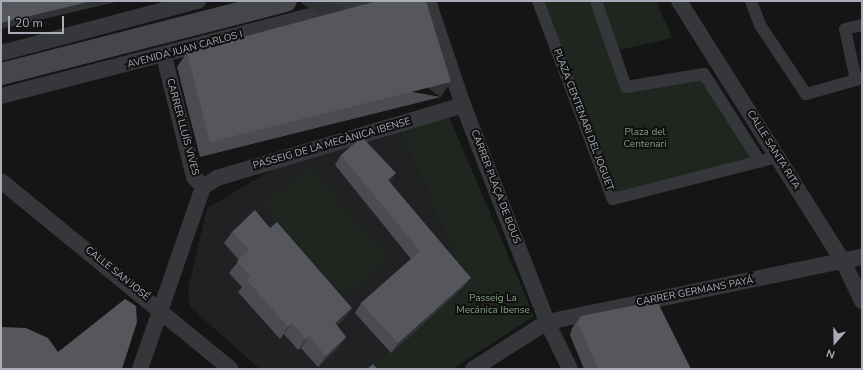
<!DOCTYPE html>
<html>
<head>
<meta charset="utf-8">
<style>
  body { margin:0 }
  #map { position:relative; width:863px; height:370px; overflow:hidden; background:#151516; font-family:"Nunito Sans",sans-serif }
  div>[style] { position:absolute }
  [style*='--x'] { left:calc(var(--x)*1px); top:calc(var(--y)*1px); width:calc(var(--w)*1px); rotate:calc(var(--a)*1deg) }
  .built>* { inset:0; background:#212123 }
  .green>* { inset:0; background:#1f261f; transform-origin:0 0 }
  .pedestrian>* { height:12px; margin:-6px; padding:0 6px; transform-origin:6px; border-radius:6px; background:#36373b }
  .minor>* { height:16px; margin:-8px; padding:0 8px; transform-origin:8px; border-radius:8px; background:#36373b }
  .secondary>* { height:22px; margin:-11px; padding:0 11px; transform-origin:11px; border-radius:11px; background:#44464b }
  .wall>* { inset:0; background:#4b4c51 }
  .shaded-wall>* { inset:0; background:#313235; transform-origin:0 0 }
  .building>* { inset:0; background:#55575c }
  span { translate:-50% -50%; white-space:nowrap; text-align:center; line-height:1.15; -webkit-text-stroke:4px #101011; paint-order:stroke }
  .street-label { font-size:10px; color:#a7acb6 }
  .park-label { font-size:10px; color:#7fa07f }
  .frame { position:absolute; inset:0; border:2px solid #a7acb6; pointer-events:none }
  .north { position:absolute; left:815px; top:322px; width:40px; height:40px; -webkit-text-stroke:3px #101011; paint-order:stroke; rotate:200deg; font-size:11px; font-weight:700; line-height:16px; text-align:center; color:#a7acb6 }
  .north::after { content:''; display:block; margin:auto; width:14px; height:18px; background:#a7acb6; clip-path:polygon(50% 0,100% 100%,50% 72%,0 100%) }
  .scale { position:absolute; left:8px; top:16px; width:56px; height:18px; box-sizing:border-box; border:2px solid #a7acb6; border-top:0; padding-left:5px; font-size:12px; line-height:14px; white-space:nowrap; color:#a7acb6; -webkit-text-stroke:3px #101011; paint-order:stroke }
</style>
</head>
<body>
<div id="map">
  <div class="built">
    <div style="clip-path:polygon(401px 131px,467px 286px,369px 369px,260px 369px,190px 307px,188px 289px,207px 208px,281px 165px)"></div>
  </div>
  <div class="green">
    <div style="clip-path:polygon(538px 1px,592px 1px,625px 92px,702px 77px,754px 164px,612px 195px)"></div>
    <div style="clip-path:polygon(599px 1px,656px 1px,672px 38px,614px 51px)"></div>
    <div style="clip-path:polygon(449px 117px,534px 316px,452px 369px,369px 369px,467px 286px,401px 131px)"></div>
    <div style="left:307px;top:166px;width:122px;height:59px;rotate:48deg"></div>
  </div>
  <div class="pedestrian">
    <div style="--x:538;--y:1;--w:212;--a:69.3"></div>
    <div style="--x:613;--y:199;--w:169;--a:-14.4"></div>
    <div style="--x:596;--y:1;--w:91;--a:70.8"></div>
    <div style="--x:626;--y:87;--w:79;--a:-9.5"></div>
    <div style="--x:704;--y:74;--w:104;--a:57.5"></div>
    <div style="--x:751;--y:1;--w:26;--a:69"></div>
    <div style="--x:760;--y:25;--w:83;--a:56.3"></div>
    <div style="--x:806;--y:94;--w:52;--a:-15.6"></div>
    <div style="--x:856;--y:80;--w:52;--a:-102.2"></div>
    <div style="--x:845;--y:29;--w:17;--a:-13"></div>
  </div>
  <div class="minor">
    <div style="--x:428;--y:1;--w:110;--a:71.4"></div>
    <div style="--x:463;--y:105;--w:233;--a:68.8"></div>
    <div style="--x:547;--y:322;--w:52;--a:63.9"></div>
    <div style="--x:679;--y:1;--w:310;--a:57.8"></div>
    <div style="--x:844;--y:263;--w:42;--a:64.7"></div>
    <div style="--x:1;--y:53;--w:204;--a:-14.8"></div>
    <div style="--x:164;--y:56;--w:125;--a:76.1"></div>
    <div style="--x:194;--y:177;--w:13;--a:48"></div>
    <div style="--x:1;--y:96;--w:380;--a:-14.5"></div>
    <div style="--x:1;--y:181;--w:297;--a:39.3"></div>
    <div style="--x:203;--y:187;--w:17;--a:-33"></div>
    <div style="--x:217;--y:178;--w:257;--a:-16.5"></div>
    <div style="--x:140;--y:369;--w:193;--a:-70.9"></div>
    <div style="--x:473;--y:369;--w:88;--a:-32.4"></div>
    <div style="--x:547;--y:322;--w:322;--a:-11.7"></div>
  </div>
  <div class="secondary">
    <div style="--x:1;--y:74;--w:294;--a:-14.4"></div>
  </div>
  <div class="wall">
    <div style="clip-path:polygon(187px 52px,441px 97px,200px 157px,177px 67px)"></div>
    <div style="clip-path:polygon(341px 155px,390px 182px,464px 287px,391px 353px,355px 313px,361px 303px,411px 259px,335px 165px)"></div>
    <div style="clip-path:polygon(232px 232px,344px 319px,337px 325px,346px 337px,338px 348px,318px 367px,301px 348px,298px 350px,284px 334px,280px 339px,238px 292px,242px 287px,229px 273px,239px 260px,224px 243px)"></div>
    <div style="clip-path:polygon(581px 316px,691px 369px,584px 369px,570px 335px,572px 328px)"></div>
  </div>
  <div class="shaded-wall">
    <div style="clip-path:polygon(93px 1px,120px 1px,1px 29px,1px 23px)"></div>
    <div style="left:451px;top:82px;width:18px;height:248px;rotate:124deg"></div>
    <div style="clip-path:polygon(396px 173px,389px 183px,388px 180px)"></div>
    <div style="clip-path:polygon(471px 278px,464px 287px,391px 353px,398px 343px)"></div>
    <div style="clip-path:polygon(352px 308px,344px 319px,327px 334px,335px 323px)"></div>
    <div style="clip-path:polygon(292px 323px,284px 334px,280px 339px,288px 327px)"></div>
    <div style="clip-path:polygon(309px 336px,301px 348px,298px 350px,306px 339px)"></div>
    <div style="clip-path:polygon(346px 337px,338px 348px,318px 367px,326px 356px)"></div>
  </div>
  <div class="building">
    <div style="clip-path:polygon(1px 1px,93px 1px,1px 23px)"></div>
    <div style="clip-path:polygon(377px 1px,426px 1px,451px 82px,210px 142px,187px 52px)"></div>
    <div style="clip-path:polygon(362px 137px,396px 173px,388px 180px,471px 278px,398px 343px,361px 303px,420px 251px,341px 155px)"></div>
    <div style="clip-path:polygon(255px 210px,270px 228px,277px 222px,352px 308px,335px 323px,346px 337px,326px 356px,309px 336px,306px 339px,292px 323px,288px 327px,247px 280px,250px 276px,237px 261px,249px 250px,232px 232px)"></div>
    <div style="clip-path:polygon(125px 299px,136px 306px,137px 322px,122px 369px,1px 369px,1px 327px,26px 328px,48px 338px,58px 352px)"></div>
    <div style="clip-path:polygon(657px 301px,691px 369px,598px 369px,578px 323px,581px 316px)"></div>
    <div style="clip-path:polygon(373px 364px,377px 369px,367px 369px)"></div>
  </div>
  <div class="street-label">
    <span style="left:185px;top:50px;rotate:-15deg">AVENIDA JUAN CARLOS I</span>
    <span style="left:583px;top:120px;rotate:69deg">PLAZA CENTENARI DEL JOGUET</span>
    <span style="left:182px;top:127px;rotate:75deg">CARRER LLUÍS VIVES</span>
    <span style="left:332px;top:144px;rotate:-16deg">PASSEIG DE LA MECÀNICA IBENSE</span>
    <span style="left:773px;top:150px;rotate:58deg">CALLE SANTA RITA</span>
    <span style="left:495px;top:187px;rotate:69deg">CARRER PLAÇA DE BOUS</span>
    <span style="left:117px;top:274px;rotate:39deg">CALLE SAN JOSÉ</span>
    <span style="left:695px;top:292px;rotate:-11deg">CARRER GERMANS PAYÁ</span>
  </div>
  <div class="park-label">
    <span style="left:645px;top:138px">Plaza del<br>Centenari</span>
    <span style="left:493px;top:304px">Passeig La<br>Mecánica Ibense</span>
  </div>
  <div class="frame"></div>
  <div class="north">N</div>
  <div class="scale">20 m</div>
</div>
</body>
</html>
